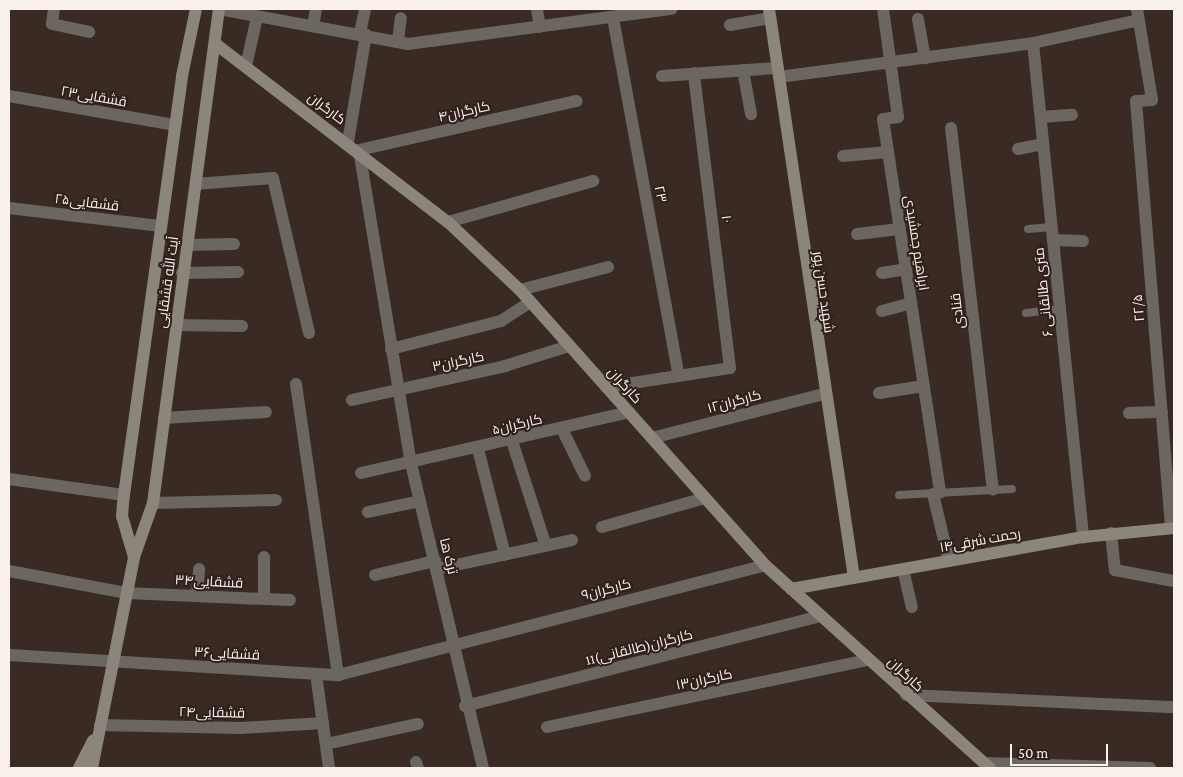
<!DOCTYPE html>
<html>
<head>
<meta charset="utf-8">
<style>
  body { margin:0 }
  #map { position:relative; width:1183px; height:777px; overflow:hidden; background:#392b24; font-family:"Crimson Pro",Cairo,serif }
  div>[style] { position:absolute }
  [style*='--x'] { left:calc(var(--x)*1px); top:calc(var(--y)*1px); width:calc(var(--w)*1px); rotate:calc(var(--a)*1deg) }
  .lane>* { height:8px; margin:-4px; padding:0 4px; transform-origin:4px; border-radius:4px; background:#6b6660 }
  .street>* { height:12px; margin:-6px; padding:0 6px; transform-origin:6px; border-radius:6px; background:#6b6660 }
  .secondary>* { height:12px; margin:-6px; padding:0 6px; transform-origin:6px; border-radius:6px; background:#8c857c }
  span { translate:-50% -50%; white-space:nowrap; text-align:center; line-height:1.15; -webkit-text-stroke:4px #2f211a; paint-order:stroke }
  .street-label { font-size:14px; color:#fbf1ec }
  .frame { position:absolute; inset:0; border:10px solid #fbf1ec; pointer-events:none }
  .scale { position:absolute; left:1010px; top:744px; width:98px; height:22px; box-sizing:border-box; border:2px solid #fbf1ec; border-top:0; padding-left:6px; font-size:15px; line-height:18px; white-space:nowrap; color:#fbf1ec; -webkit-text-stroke:4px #2f211a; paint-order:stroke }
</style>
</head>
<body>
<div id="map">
  <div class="lane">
    <div style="--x:1028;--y:229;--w:24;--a:-5"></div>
    <div style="--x:1026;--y:313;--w:34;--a:-7"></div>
    <div style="--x:899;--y:495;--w:113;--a:-3"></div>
  </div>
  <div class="street">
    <div style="--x:54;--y:9;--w:15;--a:98"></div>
    <div style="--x:52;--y:24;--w:38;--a:12"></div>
    <div style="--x:219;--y:9;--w:192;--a:10.5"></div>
    <div style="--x:408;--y:44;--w:266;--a:-7.6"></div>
    <div style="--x:537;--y:9;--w:18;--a:81"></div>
    <div style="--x:883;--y:9;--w:109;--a:82.1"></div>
    <div style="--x:898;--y:117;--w:15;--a:172"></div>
    <div style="--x:883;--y:119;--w:378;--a:81.3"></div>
    <div style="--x:1137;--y:9;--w:92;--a:80.6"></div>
    <div style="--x:1152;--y:100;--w:16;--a:176"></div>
    <div style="--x:1136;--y:101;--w:428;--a:85.3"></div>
    <div style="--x:613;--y:18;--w:364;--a:79.6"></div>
    <div style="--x:918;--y:19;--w:40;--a:80"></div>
    <div style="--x:730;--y:25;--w:41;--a:-9.9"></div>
    <div style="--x:313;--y:26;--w:17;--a:-80"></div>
    <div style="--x:360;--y:33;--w:25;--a:-78"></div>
    <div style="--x:398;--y:41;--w:23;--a:-83"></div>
    <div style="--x:1033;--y:43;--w:497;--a:84.2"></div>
    <div style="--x:246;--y:66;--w:50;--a:-77.3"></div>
    <div style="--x:743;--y:70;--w:45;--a:79.7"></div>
    <div style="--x:662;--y:76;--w:115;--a:-4"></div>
    <div style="--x:779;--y:77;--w:256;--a:-7.6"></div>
    <div style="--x:1033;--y:43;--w:108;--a:-12.2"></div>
    <div style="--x:9;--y:96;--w:169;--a:9.9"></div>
    <div style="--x:1041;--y:117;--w:31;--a:-4"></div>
    <div style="--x:951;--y:128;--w:364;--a:83.4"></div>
    <div style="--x:348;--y:142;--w:109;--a:-80.5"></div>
    <div style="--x:1018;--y:149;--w:25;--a:-11"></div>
    <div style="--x:843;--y:156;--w:45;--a:-5.1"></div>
    <div style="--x:196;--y:184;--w:77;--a:-4.5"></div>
    <div style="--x:273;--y:178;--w:159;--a:76.9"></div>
    <div style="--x:9;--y:208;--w:153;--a:6.8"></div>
    <div style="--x:448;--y:222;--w:151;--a:-15.8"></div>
    <div style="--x:857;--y:234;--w:43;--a:-6.6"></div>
    <div style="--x:1053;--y:240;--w:30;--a:2"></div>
    <div style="--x:187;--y:245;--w:47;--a:-1.2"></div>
    <div style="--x:182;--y:273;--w:56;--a:-1"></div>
    <div style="--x:882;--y:273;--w:24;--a:-9"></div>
    <div style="--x:520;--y:290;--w:91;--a:-14.6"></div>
    <div style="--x:882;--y:311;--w:30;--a:-15"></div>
    <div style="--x:176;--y:325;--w:66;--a:0.9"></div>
    <div style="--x:391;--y:349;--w:114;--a:-14.3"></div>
    <div style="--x:501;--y:321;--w:35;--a:-33"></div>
    <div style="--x:296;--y:384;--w:294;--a:81.8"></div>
    <div style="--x:606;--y:387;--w:125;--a:-8.7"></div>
    <div style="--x:730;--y:368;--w:297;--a:-97"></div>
    <div style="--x:879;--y:393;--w:45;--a:-9"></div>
    <div style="--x:352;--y:400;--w:157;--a:-12.5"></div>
    <div style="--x:505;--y:366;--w:67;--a:-17.4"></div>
    <div style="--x:1129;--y:413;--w:33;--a:-2"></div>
    <div style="--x:164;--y:418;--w:102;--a:-3.4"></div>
    <div style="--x:562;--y:429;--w:52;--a:63.9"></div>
    <div style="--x:652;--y:438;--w:177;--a:-14.4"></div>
    <div style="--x:512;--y:441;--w:110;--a:72.1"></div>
    <div style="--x:478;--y:449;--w:109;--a:75.7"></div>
    <div style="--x:361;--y:473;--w:275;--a:-12.8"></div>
    <div style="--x:9;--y:479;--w:116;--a:7.9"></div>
    <div style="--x:933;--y:494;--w:69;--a:76.6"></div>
    <div style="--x:153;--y:503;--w:123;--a:-1.4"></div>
    <div style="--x:368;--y:512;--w:53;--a:-11.9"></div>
    <div style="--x:602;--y:527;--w:107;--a:-15.7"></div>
    <div style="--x:1111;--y:533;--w:37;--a:84"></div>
    <div style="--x:1115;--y:570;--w:60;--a:10.6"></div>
    <div style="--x:264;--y:557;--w:41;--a:90"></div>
    <div style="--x:437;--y:569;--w:138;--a:-12.1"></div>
    <div style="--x:903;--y:569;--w:39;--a:77"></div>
    <div style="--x:9;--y:571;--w:120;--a:10.6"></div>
    <div style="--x:127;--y:593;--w:163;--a:2.5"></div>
    <div style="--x:375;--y:575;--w:62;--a:-13.1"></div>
    <div style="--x:197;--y:594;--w:25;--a:-85"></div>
    <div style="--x:9;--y:655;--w:330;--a:3.5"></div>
    <div style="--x:338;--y:675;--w:441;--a:-14.4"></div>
    <div style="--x:316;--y:674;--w:95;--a:82.1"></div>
    <div style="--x:906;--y:695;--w:268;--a:2.6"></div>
    <div style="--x:465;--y:706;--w:366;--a:-14.2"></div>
    <div style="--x:100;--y:725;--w:141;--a:1.2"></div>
    <div style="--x:241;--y:728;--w:82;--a:-3.5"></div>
    <div style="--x:547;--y:727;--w:328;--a:-11.8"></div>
    <div style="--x:326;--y:744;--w:94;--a:-12.3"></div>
    <div style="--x:416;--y:762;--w:6;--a:72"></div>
    <div style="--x:984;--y:763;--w:166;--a:1.7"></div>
    <div style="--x:483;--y:768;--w:312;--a:-103.3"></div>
    <div style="--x:411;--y:464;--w:318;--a:-99.4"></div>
    <div style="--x:359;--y:150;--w:223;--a:-12.7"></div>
  </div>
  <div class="secondary">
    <div style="--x:769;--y:9;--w:575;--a:81.5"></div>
    <div style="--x:217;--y:45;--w:291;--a:37.5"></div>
    <div style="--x:448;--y:222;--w:99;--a:43.4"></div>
    <div style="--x:520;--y:290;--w:368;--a:48.3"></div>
    <div style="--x:765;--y:565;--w:303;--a:42.1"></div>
    <div style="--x:134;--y:557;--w:43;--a:-106.3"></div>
    <div style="--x:122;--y:516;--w:21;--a:-85"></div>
    <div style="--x:124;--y:495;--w:423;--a:-82.1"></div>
    <div style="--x:182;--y:76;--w:68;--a:-78.2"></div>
    <div style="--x:791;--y:589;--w:297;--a:-10.1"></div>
    <div style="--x:1083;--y:537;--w:91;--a:-5.6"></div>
    <div style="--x:79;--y:768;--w:31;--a:-63"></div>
    <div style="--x:92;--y:768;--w:215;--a:-78.7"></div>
    <div style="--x:134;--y:557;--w:57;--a:-70.6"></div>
    <div style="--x:153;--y:503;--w:498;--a:-82.4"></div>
  </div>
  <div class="street-label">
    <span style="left:94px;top:96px;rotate:10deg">قشقایی۲۳</span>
    <span style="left:327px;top:108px;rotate:37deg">کارگران</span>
    <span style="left:464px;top:111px;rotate:-13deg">کارگران۴</span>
    <span style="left:661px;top:194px;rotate:79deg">۲۳</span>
    <span style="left:87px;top:202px;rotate:7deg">قشقایی۲۵</span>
    <span style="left:727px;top:219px;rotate:83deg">۱۰</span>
    <span style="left:917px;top:243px;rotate:81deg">ابراهیم جمشیدی</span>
    <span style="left:167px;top:282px;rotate:-82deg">آیت الله قشقایی</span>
    <span style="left:824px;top:292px;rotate:82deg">شهید حسن پور</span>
    <span style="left:1043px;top:292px;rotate:-96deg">۶ متری طالقانی</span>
    <span style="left:1138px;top:308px;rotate:-95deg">۲۲/۵</span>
    <span style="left:957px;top:311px;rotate:-97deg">قنادی</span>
    <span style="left:458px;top:361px;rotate:-12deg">کارگران۳</span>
    <span style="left:625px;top:385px;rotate:48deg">کارگران</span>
    <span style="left:734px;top:401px;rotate:-15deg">۱۲کارگران</span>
    <span style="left:517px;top:424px;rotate:-13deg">کارگران۵</span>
    <span style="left:980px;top:540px;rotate:-10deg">۱۴رحمت شرقی</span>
    <span style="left:449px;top:556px;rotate:76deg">ترک ها</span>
    <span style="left:209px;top:581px;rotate:3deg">قشقایی۳۴</span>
    <span style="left:606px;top:589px;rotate:-14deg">کارگران۹</span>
    <span style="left:639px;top:647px;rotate:-14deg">11کارگران(طالقانی)</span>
    <span style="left:227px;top:653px;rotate:3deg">قشقایی۳۶</span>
    <span style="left:906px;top:674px;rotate:43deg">کارگران</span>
    <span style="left:704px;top:679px;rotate:-12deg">کارگران۱۳</span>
    <span style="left:212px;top:712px;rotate:1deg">قشقایی۲۴</span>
  </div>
  <div class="frame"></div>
  <div class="scale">50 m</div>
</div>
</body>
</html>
